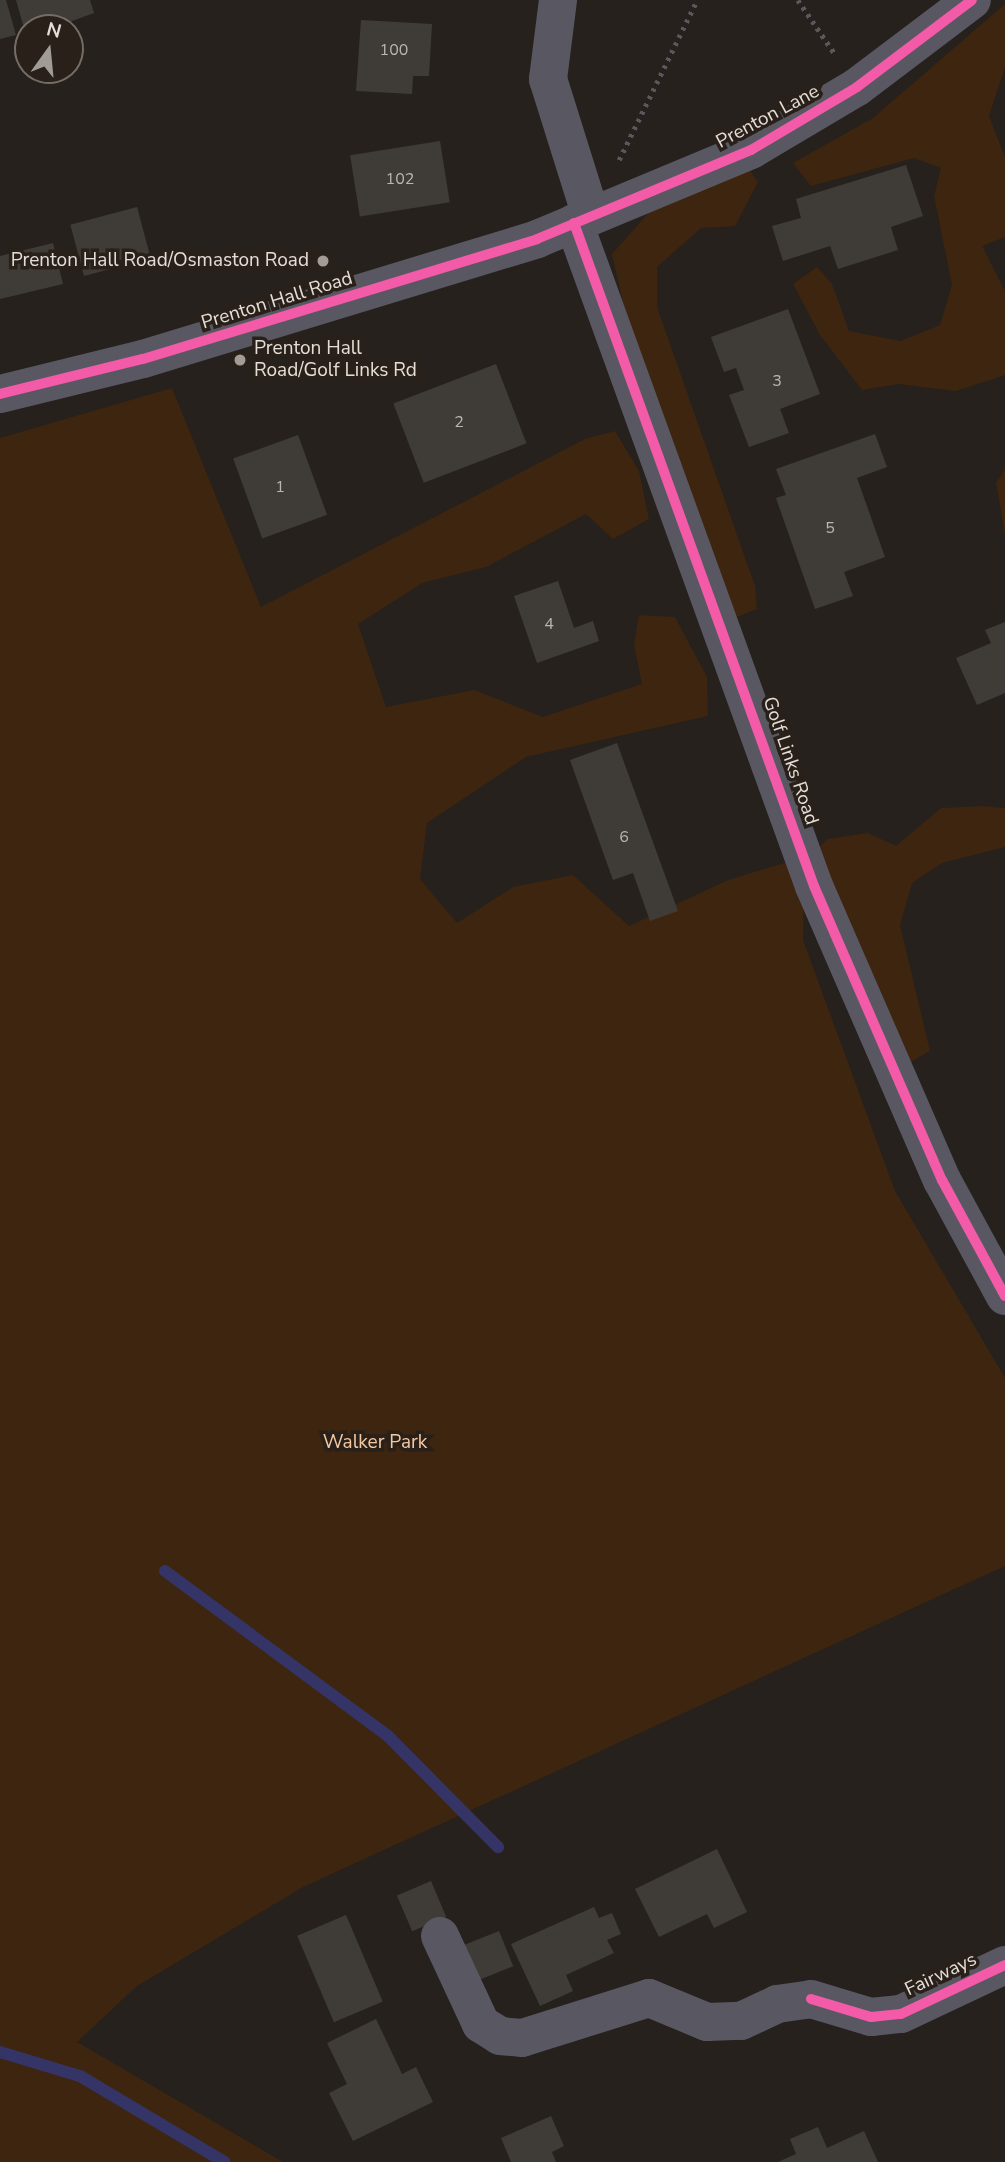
<!DOCTYPE html>
<html>
<head>
<meta charset="utf-8">
<style>
  body { margin:0 }
  #map { position:relative; width:1005px; height:2162px; overflow:hidden; background:#26211c; font-family:"Nunito Sans",sans-serif }
  div>[style] { position:absolute }
  [style*='--x'] { left:calc(var(--x)*1px); top:calc(var(--y)*1px); width:calc(var(--w)*1px); rotate:calc(var(--a)*1deg) }
  .green>* { inset:0; background:#3d250f }
  .stream>* { height:12px; margin:-6px; padding:0 6px; transform-origin:6px; border-radius:6px; background:#353466 }
  .building>* { inset:0; background:#3f3c38; transform-origin:0 0 }
  .path>* { height:4.5px; margin-top:-2.25px; transform-origin:0; background:repeating-linear-gradient(90deg,#5a585d 0 3.5px,transparent 0 8.5px) }
  .minor>* { height:38px; margin:-19px; padding:0 19px; transform-origin:19px; border-radius:19px; background:#595862 }
  .cycleway>* { height:10px; margin:-5px; padding:0 5px; transform-origin:5px; border-radius:5px; background:#f35aa7 }
  .dots>* { width:19px; height:19px; translate:-50% -50%; box-sizing:border-box; border:4px solid #292119; border-radius:50% }
  span { translate:-50% -50%; white-space:nowrap; text-align:center; line-height:1.15; -webkit-text-stroke:7px #292119; paint-order:stroke }
  .number-label { font-size:16px; color:#bbb6b1 }
  .number-label span { -webkit-text-stroke-width:0 }
  .street-label { font-size:19px; color:#e4ded9 }
  .poi-label { font-size:19px; color:#e4ded9 }
  .right { translate:-100% -50%; text-align:right }
  .left { translate:0 -50%; text-align:left }
  .park-label { font-size:19px; color:#f6c8a2 }
  .north { position:absolute; left:14px; top:14px; width:70px; height:70px; box-sizing:border-box; background:#292119; border:2px solid #746d66; border-radius:50%; rotate:15deg; font-size:19px; font-weight:700; line-height:28px; text-align:center; color:#e4ded9 }
  .north::after { content:''; display:block; margin:auto; width:24px; height:32px; background:#a29c97; clip-path:polygon(50% 0,100% 100%,50% 72%,0 100%) }
</style>
</head>
<body>
<div id="map">
  <div class="green">
    <div style="clip-path:polygon(1005px 4px,1005px 67px,989px 116px,1005px 157px,1005px 237px,982px 246px,1005px 291px,1005px 375px,956px 391px,899px 384px,862px 390px,820px 335px,793px 284px,817px 267px,832px 284px,849px 331px,900px 341px,940px 325px,952px 285px,934px 196px,941px 168px,914px 158px,811px 186px,793px 163px,873px 118px)"></div>
    <div style="clip-path:polygon(748px 168px,758px 182px,735px 226px,701px 228px,657px 267px,657px 307px,755px 586px,757px 609px,737px 617px,725px 611px,628px 325px,612px 254px,653px 208px)"></div>
    <div style="clip-path:polygon(172px 388px,261px 607px,585px 439px,615px 431px,639px 471px,649px 519px,613px 539px,586px 514px,486px 567px,422px 583px,358px 624px,386px 707px,474px 690px,543px 717px,642px 684px,634px 645px,639px 615px,675px 617px,707px 677px,708px 716px,526px 757px,427px 823px,420px 879px,457px 923px,513px 887px,573px 875px,629px 926px,728px 880px,804px 857px,803px 940px,895px 1191px,1005px 1378px,1005px 1566px,303px 1887px,137px 1986px,77px 2042px,283px 2162px,0 2162px,0 438px)"></div>
    <div style="clip-path:polygon(1005px 469px,1005px 534px,996px 483px)"></div>
    <div style="clip-path:polygon(983px 806px,1005px 808px,1005px 847px,942px 863px,912px 883px,900px 925px,930px 1051px,909px 1063px,816px 851px,827px 839px,868px 833px,896px 846px,941px 808px)"></div>
  </div>
  <div class="stream">
    <div style="--x:165;--y:1571;--w:276;--a:36.5"></div>
    <div style="--x:387;--y:1735;--w:158;--a:45.3"></div>
    <div style="--x:0;--y:2052;--w:84;--a:16.7"></div>
    <div style="--x:80;--y:2076;--w:168;--a:30.8"></div>
  </div>
  <div class="building">
    <div style="clip-path:polygon(0 0,6px 0,16px 35px,0 39px)"></div>
    <div style="clip-path:polygon(16px 0,90px 0,94px 13px,53px 28px,28px 28px,27px 39px)"></div>
    <div style="clip-path:polygon(361px 20px,432px 24px,429px 76px,413px 76px,412px 94px,356px 91px)"></div>
    <div style="left:440px;top:141px;width:62px;height:91px;rotate:81deg"></div>
    <div style="clip-path:polygon(906px 165px,923px 216px,891px 227px,898px 250px,838px 269px,830px 246px,783px 261px,772px 226px,801px 218px,796px 199px)"></div>
    <div style="left:137px;top:207px;width:53px;height:69px;rotate:75deg"></div>
    <div style="clip-path:polygon(53px 243px,63px 284px,0 299px,0 256px)"></div>
    <div style="clip-path:polygon(788px 309px,820px 394px,780px 409px,789px 433px,749px 447px,729px 395px,744px 390px,736px 368px,724px 372px,711px 337px)"></div>
    <div style="left:496px;top:364px;width:85px;height:110px;rotate:69deg"></div>
    <div style="clip-path:polygon(875px 434px,887px 467px,857px 478px,885px 557px,844px 572px,853px 596px,815px 609px,776px 498px,786px 495px,776px 469px)"></div>
    <div style="left:298px;top:435px;width:85px;height:69px;rotate:70deg"></div>
    <div style="clip-path:polygon(558px 581px,574px 628px,593px 621px,599px 641px,537px 663px,514px 596px)"></div>
    <div style="clip-path:polygon(1005px 622px,1005px 693px,977px 705px,956px 658px,991px 643px,985px 630px)"></div>
    <div style="clip-path:polygon(617px 743px,678px 911px,650px 921px,633px 873px,613px 880px,570px 760px)"></div>
    <div style="clip-path:polygon(717px 1849px,747px 1912px,714px 1928px,707px 1914px,659px 1937px,635px 1889px)"></div>
    <div style="left:431px;top:1881px;width:39px;height:37px;rotate:67deg"></div>
    <div style="clip-path:polygon(594px 1907px,599px 1918px,612px 1913px,621px 1934px,607px 1940px,614px 1953px,566px 1975px,573px 1991px,540px 2006px,511px 1944px)"></div>
    <div style="left:346px;top:1915px;width:94px;height:53px;rotate:67deg"></div>
    <div style="left:499px;top:1931px;width:38px;height:39px;rotate:68deg"></div>
    <div style="clip-path:polygon(376px 2019px,402px 2074px,416px 2067px,433px 2102px,353px 2141px,329px 2093px,347px 2084px,327px 2043px)"></div>
    <div style="clip-path:polygon(551px 2116px,564px 2146px,552px 2152px,556px 2162px,511px 2162px,501px 2138px)"></div>
    <div style="clip-path:polygon(818px 2127px,827px 2148px,864px 2131px,878px 2162px,778px 2162px,796px 2154px,790px 2139px)"></div>
  </div>
  <div class="path">
    <div style="--x:798;--y:0;--w:65;--a:55.6"></div>
    <div style="--x:619;--y:160;--w:178;--a:-64"></div>
  </div>
  <div class="minor">
    <div style="--x:558;--y:0;--w:80;--a:97.2"></div>
    <div style="--x:548;--y:79;--w:144;--a:72.6"></div>
    <div style="--x:574;--y:223;--w:705;--a:70.1"></div>
    <div style="--x:814;--y:886;--w:321;--a:66.5"></div>
    <div style="--x:942;--y:1180;--w:132;--a:61.5"></div>
    <div style="--x:0;--y:394;--w:147;--a:-13.8"></div>
    <div style="--x:143;--y:359;--w:412;--a:-16.9"></div>
    <div style="--x:537;--y:239;--w:232;--a:-22.6"></div>
    <div style="--x:751;--y:150;--w:123;--a:-30.7"></div>
    <div style="--x:857;--y:87;--w:144;--a:-37.1"></div>
    <div style="--x:440;--y:1936;--w:97;--a:65"></div>
    <div style="--x:481;--y:2024;--w:22;--a:32"></div>
    <div style="--x:500;--y:2036;--w:22;--a:5"></div>
    <div style="--x:522;--y:2038;--w:133;--a:-17.5"></div>
    <div style="--x:649;--y:1998;--w:63;--a:22.5"></div>
    <div style="--x:707;--y:2022;--w:34;--a:-2"></div>
    <div style="--x:741;--y:2021;--w:40;--a:-25"></div>
    <div style="--x:777;--y:2004;--w:34;--a:-8"></div>
    <div style="--x:811;--y:1999;--w:63;--a:16.7"></div>
    <div style="--x:871;--y:2017;--w:30;--a:-6"></div>
    <div style="--x:901;--y:2014;--w:115;--a:-25.2"></div>
  </div>
  <div class="cycleway">
    <div style="--x:574;--y:223;--w:705;--a:70.1"></div>
    <div style="--x:814;--y:886;--w:321;--a:66.5"></div>
    <div style="--x:942;--y:1180;--w:132;--a:61.5"></div>
    <div style="--x:0;--y:394;--w:147;--a:-13.8"></div>
    <div style="--x:143;--y:359;--w:412;--a:-16.9"></div>
    <div style="--x:537;--y:239;--w:232;--a:-22.6"></div>
    <div style="--x:751;--y:150;--w:123;--a:-30.7"></div>
    <div style="--x:857;--y:87;--w:144;--a:-37.1"></div>
    <div style="--x:811;--y:1999;--w:63;--a:16.7"></div>
    <div style="--x:871;--y:2017;--w:30;--a:-6"></div>
    <div style="--x:901;--y:2014;--w:115;--a:-25.2"></div>
  </div>
  <div class="dots">
    <div style="left:323px;top:261px;background:#a29c97"></div>
    <div style="left:240px;top:360px;background:#a29c97"></div>
  </div>
  <div class="number-label">
    <span style="left:394px;top:50px">100</span>
    <span style="left:400px;top:179px">102</span>
    <span style="left:777px;top:381px">3</span>
    <span style="left:459px;top:422px">2</span>
    <span style="left:280px;top:487px">1</span>
    <span style="left:830px;top:528px">5</span>
    <span style="left:549px;top:624px">4</span>
    <span style="left:624px;top:837px">6</span>
  </div>
  <div class="street-label">
    <span style="left:768px;top:117px;rotate:-28deg">Prenton Lane</span>
    <span style="left:277px;top:301px;rotate:-17deg">Prenton Hall Road</span>
    <span style="left:790px;top:761px;rotate:71deg">Golf Links Road</span>
    <span style="left:941px;top:1975px;rotate:-25deg">Fairways</span>
  </div>
  <div class="poi-label">
    <span class="right" style="left:309px;top:261px">Prenton Hall Road/Osmaston Road</span>
    <span class="left" style="left:254px;top:360px">Prenton Hall<br>Road/Golf Links Rd</span>
  </div>
  <div class="park-label">
    <span style="left:375px;top:1443px">Walker Park</span>
  </div>
  <div class="north">N</div>
</div>
</body>
</html>
